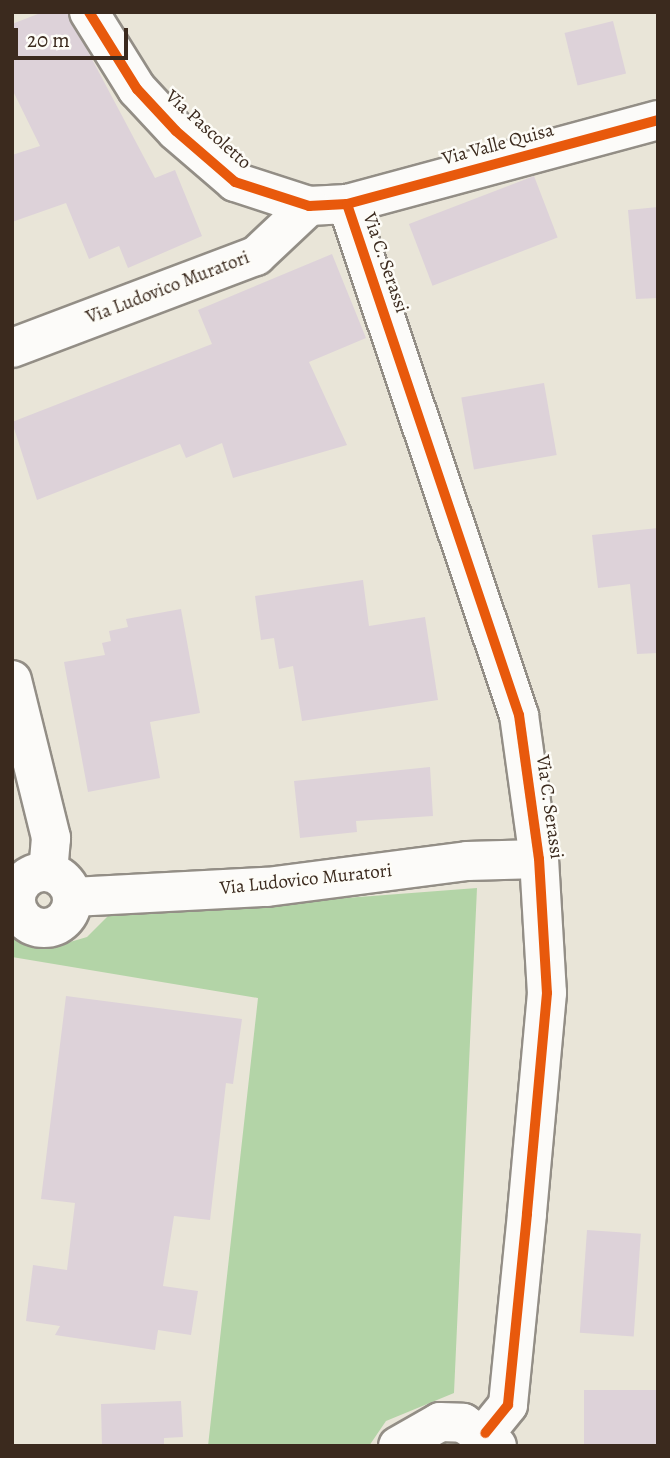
<!DOCTYPE html>
<html>
<head>
<meta charset="utf-8">
<style>
  body { margin:0 }
  #map { position:relative; width:670px; height:1458px; overflow:hidden; background:#e9e5d8; font-family:Alegreya,serif }
  div>[style] { position:absolute }
  [style*='--x'] { left:calc(var(--x)*1px); top:calc(var(--y)*1px); width:calc(var(--w)*1px); rotate:calc(var(--a)*1deg) }
  .green>* { inset:0; background:#b3d4a7 }
  .building>* { inset:0; background:#ddd2d9; transform-origin:0 0 }
  .path>* { height:4.5px; margin-top:-2.25px; transform-origin:0; background:repeating-linear-gradient(90deg,#bebcb9 0 5px,transparent 0 10px) }
  .roads { filter:drop-shadow(2px 0 #938e86) drop-shadow(-2px 0 #938e86) drop-shadow(0 2px #938e86) drop-shadow(0 -2px #938e86) }
  .minor>* { height:38px; margin:-19px; padding:0 19px; transform-origin:19px; border-radius:19px; background:#fcfbf9 }
  .minor>.ring { margin:-19px; padding:0; box-sizing:content-box; background:none; border:38px solid #fcfbf9; border-radius:50% }
  .cycleway>* { height:10px; margin:-5px; padding:0 5px; transform-origin:5px; border-radius:5px; background:#e8590c }
  span { translate:-50% -50%; white-space:nowrap; text-align:center; line-height:1.15; -webkit-text-stroke:5px #fdfcf7; paint-order:stroke }
  .street-label { font-size:19px; color:#3b2a1e }
  .frame { position:absolute; inset:0; border:14px solid #3b2a1e; pointer-events:none }
  .scale { position:absolute; left:14px; top:28px; width:114px; height:32px; box-sizing:border-box; border:4px solid #3b2a1e; border-top:0; padding-left:9px; font-size:21px; line-height:24px; white-space:nowrap; color:#3b2a1e; -webkit-text-stroke:5px #fdfcf7; paint-order:stroke }
</style>
</head>
<body>
<div id="map">
  <div class="green">
    <div style="clip-path:polygon(477px 888px,454px 1393px,386px 1421px,369px 1446px,208px 1446px,258px 998px,12px 957px,12px 938px,29px 945px,70px 942px,87px 937px,108px 916px)"></div>
  </div>
  <div class="building">
    <div style="clip-path:polygon(43px 12px,67px 12px,155px 178px,175px 170px,202px 236px,128px 268px,119px 246px,89px 259px,66px 203px,12px 222px,12px 155px,40px 146px,12px 89px,12px 24px)"></div>
    <div style="left:613px;top:21px;width:54px;height:50px;rotate:76deg"></div>
    <div style="left:534px;top:176px;width:66px;height:134px;rotate:69deg"></div>
    <div style="clip-path:polygon(658px 207px,658px 298px,636px 299px,628px 210px)"></div>
    <div style="clip-path:polygon(332px 254px,366px 338px,309px 362px,347px 445px,233px 478px,222px 443px,186px 458px,180px 444px,37px 500px,12px 422px,212px 344px,198px 310px)"></div>
    <div style="left:544px;top:383px;width:73px;height:84px;rotate:80deg"></div>
    <div style="clip-path:polygon(658px 528px,658px 653px,637px 654px,630px 584px,598px 588px,592px 535px)"></div>
    <div style="clip-path:polygon(363px 580px,369px 626px,425px 617px,438px 700px,302px 721px,293px 666px,279px 669px,274px 638px,261px 640px,255px 596px)"></div>
    <div style="clip-path:polygon(181px 609px,200px 713px,150px 722px,160px 778px,88px 792px,64px 662px,105px 655px,102px 643px,111px 641px,109px 631px,128px 627px,126px 619px)"></div>
    <div style="clip-path:polygon(430px 767px,433px 816px,356px 821px,357px 832px,300px 838px,294px 781px)"></div>
    <div style="clip-path:polygon(66px 996px,242px 1019px,233px 1084px,226px 1083px,210px 1220px,174px 1216px,163px 1286px,198px 1291px,191px 1335px,158px 1330px,155px 1350px,55px 1335px,60px 1326px,26px 1321px,33px 1265px,67px 1270px,75px 1203px,41px 1199px)"></div>
    <div style="left:587px;top:1230px;width:54px;height:103px;rotate:4deg"></div>
    <div style="left:584px;top:1390px;width:74px;height:56px"></div>
    <div style="clip-path:polygon(181px 1401px,183px 1437px,164px 1438px,164px 1446px,102px 1446px,101px 1404px)"></div>
  </div>
  <div class="path">
    <div style="--x:12;--y:898;--w:4;--a:0"></div>
  </div>
  <div class="roads">
    <div class="minor">
      <div style="--x:89;--y:12;--w:91;--a:58.1"></div>
      <div style="--x:137;--y:89;--w:57;--a:47.1"></div>
      <div style="--x:176;--y:131;--w:78;--a:40.8"></div>
      <div style="--x:235;--y:182;--w:78;--a:18"></div>
      <div style="--x:309;--y:206;--w:38;--a:-3"></div>
      <div style="--x:347;--y:204;--w:322;--a:-15.1"></div>
      <div style="--x:347;--y:204;--w:539;--a:71.4"></div>
      <div style="--x:519;--y:715;--w:145;--a:82.1"></div>
      <div style="--x:539;--y:859;--w:134;--a:86.6"></div>
      <div style="--x:547;--y:993;--w:222;--a:95.2"></div>
      <div style="--x:527;--y:1214;--w:192;--a:95.7"></div>
      <div style="--x:508;--y:1405;--w:36;--a:129"></div>
      <div style="--x:12;--y:348;--w:261;--a:-20.7"></div>
      <div style="--x:256;--y:256;--w:73;--a:-43.3"></div>
      <div style="--x:12;--y:680;--w:163;--a:76.1"></div>
      <div style="--x:51;--y:838;--w:33;--a:95"></div>
      <div class="ring" style="left:16px;top:872px;width:18px;height:18px"></div>
      <div style="--x:73;--y:897;--w:194;--a:-3"></div>
      <div style="--x:267;--y:887;--w:202;--a:-7.4"></div>
      <div style="--x:467;--y:861;--w:72;--a:-1.6"></div>
      <div style="--x:398;--y:1446;--w:48;--a:-29.7"></div>
      <div style="--x:440;--y:1422;--w:23;--a:2"></div>
      <div style="--x:463;--y:1423;--w:41;--a:34.1"></div>
    </div>
  </div>
  <div class="cycleway">
    <div style="--x:89;--y:12;--w:91;--a:58.1"></div>
    <div style="--x:137;--y:89;--w:57;--a:47.1"></div>
    <div style="--x:176;--y:131;--w:78;--a:40.8"></div>
    <div style="--x:235;--y:182;--w:78;--a:18"></div>
    <div style="--x:309;--y:206;--w:38;--a:-3"></div>
    <div style="--x:347;--y:204;--w:322;--a:-15.1"></div>
    <div style="--x:347;--y:204;--w:539;--a:71.4"></div>
    <div style="--x:519;--y:715;--w:145;--a:82.1"></div>
    <div style="--x:539;--y:859;--w:134;--a:86.6"></div>
    <div style="--x:547;--y:993;--w:222;--a:95.2"></div>
    <div style="--x:527;--y:1214;--w:192;--a:95.7"></div>
    <div style="--x:508;--y:1405;--w:36;--a:129"></div>
  </div>
  <div class="street-label">
    <span style="left:208px;top:130px;rotate:42deg">Via Pascoletto</span>
    <span style="left:498px;top:145px;rotate:-15deg">Via Valle Quisa</span>
    <span style="left:385px;top:263px;rotate:71deg">Via C. Serassi</span>
    <span style="left:168px;top:288px;rotate:-21deg">Via Ludovico Muratori</span>
    <span style="left:549px;top:807px;rotate:82deg">Via C. Serassi</span>
    <span style="left:306px;top:880px;rotate:-6deg">Via Ludovico Muratori</span>
  </div>
  <div class="frame"></div>
  <div class="scale">20 m</div>
</div>
</body>
</html>
